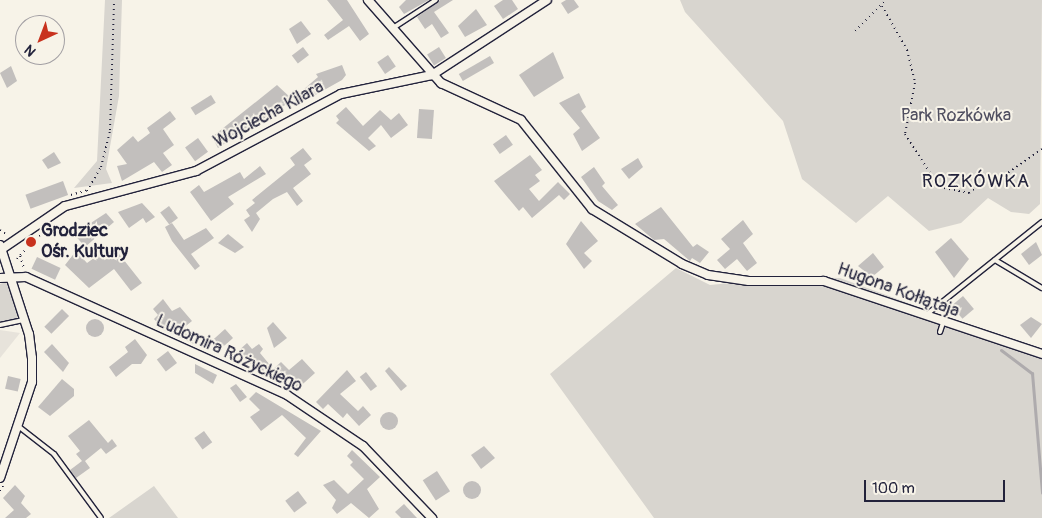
<!DOCTYPE html>
<html>
<head>
<meta charset="utf-8">
<style>
  body { margin:0 }
  #map { position:relative; width:1042px; height:518px; overflow:hidden; background:#f7f3e8; font-family:Pangolin,sans-serif }
  div>[style] { position:absolute }
  [style*='--x'] { left:calc(var(--x)*1px); top:calc(var(--y)*1px); width:calc(var(--w)*1px); rotate:calc(var(--a)*1deg) }
  .built>* { inset:0; background:#e7e3db }
  .green>* { inset:0; background:#d8d5cf }
  .stream>* { height:3px; margin:-1.5px; padding:0 1.5px; transform-origin:1.5px; border-radius:1.5px; background:#aeabad }
  .building>* { inset:0; background:#c2bfbd; transform-origin:0 0 }
  .round { border-radius:50% }
  .path>* { height:2px; margin-top:-1px; transform-origin:0; background:repeating-linear-gradient(90deg,#22223b 0 1px,transparent 0 5px) }
  .roads { filter:drop-shadow(1px 0 #22223b) drop-shadow(-1px 0 #22223b) drop-shadow(0 1px #22223b) drop-shadow(0 -1px #22223b) }
  .service>* { height:4px; margin:-2px; padding:0 2px; transform-origin:2px; border-radius:2px; background:#f7f3e8 }
  .minor>* { height:8px; margin:-4px; padding:0 4px; transform-origin:4px; border-radius:4px; background:#f7f3e8 }
  .dots>* { width:14px; height:14px; translate:-50% -50%; box-sizing:border-box; border:2px solid #f7f3e8; border-radius:50% }
  span { translate:-50% -50%; white-space:nowrap; text-align:center; line-height:1.15; -webkit-text-stroke:4px #f7f3e8; paint-order:stroke }
  .street-label { font-size:18px; color:#22223b }
  .park-label { font-size:18px; color:#504f60 }
  .poi-label { font-size:18px; color:#22223b; font-weight:700 }
  .left { translate:0 -50%; text-align:left }
  .neighbourhood-label { font-size:19px; color:#22223b; letter-spacing:1px }
  .north { position:absolute; left:15px; top:15px; width:50px; height:50px; box-sizing:border-box; background:#f7f3e8; border:1px solid #a29fa3; border-radius:50%; rotate:223deg; font-size:14px; font-weight:700; line-height:20px; text-align:center; color:#22223b }
  .north::after { content:''; display:block; margin:auto; width:18px; height:22px; background:#c8321e; clip-path:polygon(50% 0,100% 100%,50% 72%,0 100%) }
  .scale { position:absolute; left:864px; top:480px; width:141px; height:22px; box-sizing:border-box; border:2px solid #22223b; border-top:0; padding-left:6px; font-size:15px; line-height:18px; white-space:nowrap; color:#22223b; -webkit-text-stroke:4px #f7f3e8; paint-order:stroke }
</style>
</head>
<body>
<div id="map">
  <div class="built">
    <div style="clip-path:polygon(0 330px,20px 333px,0 358px)"></div>
  </div>
  <div class="green">
    <div style="clip-path:polygon(105px 0,122px 0,119px 96px,106px 169px,112px 183px,74px 188px,97px 161px)"></div>
    <div style="clip-path:polygon(680px 0,1042px 0,1040px 204px,1029px 214px,1011px 212px,988px 198px,961px 223px,929px 231px,888px 196px,856px 223px,802px 179px,783px 121px,685px 12px)"></div>
    <div style="clip-path:polygon(676px 268px,710px 285px,793px 277px,840px 278px,1042px 352px,1042px 518px,654px 518px,550px 374px)"></div>
    <div style="clip-path:polygon(6px 282px,18px 315px,16px 320px,0 323px,0 284px)"></div>
    <div style="clip-path:polygon(154px 486px,178px 518px,109px 518px)"></div>
  </div>
  <div class="stream">
    <div style="--x:1001;--y:350;--w:39;--a:37"></div>
    <div style="--x:1032;--y:373;--w:120;--a:85.2"></div>
  </div>
  <div class="building">
    <div style="clip-path:polygon(327px 0,347px 0,369px 34px,360px 41px,349px 26px,328px 40px,324px 35px,343px 20px)"></div>
    <div style="clip-path:polygon(406px 0,429px 0,404px 14px,399px 7px)"></div>
    <div style="clip-path:polygon(440px 0,453px 0,434px 12px,449px 33px,441px 38px,432px 24px,425px 29px,417px 17px)"></div>
    <div style="clip-path:polygon(503px 0,512px 0,518px 9px,503px 19px,494px 6px)"></div>
    <div style="clip-path:polygon(566px 0,574px 0,579px 7px,568px 14px,561px 3px)"></div>
    <div style="clip-path:polygon(476px 9px,487px 25px,465px 37px,458px 26px)"></div>
    <div style="clip-path:polygon(301px 21px,311px 34px,297px 44px,289px 29px)"></div>
    <div style="left:303px;top:47px;width:10px;height:14px;rotate:53deg"></div>
    <div style="left:439px;top:47px;width:13px;height:14px;rotate:58deg"></div>
    <div style="clip-path:polygon(553px 52px,564px 78px,534px 97px,519px 75px)"></div>
    <div style="left:388px;top:55px;width:14px;height:13px;rotate:56deg"></div>
    <div style="left:490px;top:56px;width:8px;height:36px;rotate:60deg"></div>
    <div style="clip-path:polygon(342px 65px,346px 75px,342px 80px,301px 103px,296px 96px,318px 77px,316px 74px)"></div>
    <div style="clip-path:polygon(11px 66px,17px 81px,7px 88px,0 73px)"></div>
    <div style="clip-path:polygon(277px 85px,293px 100px,218px 148px,212px 137px)"></div>
    <div style="clip-path:polygon(579px 93px,586px 107px,581px 111px,600px 138px,582px 151px,573px 134px,580px 128px,559px 103px)"></div>
    <div style="left:211px;top:95px;width:9px;height:24px;rotate:58deg"></div>
    <div style="clip-path:polygon(346px 107px,363px 126px,380px 110px,391px 120px,399px 113px,408px 125px,391px 138px,381px 125px,368px 138px,376px 146px,369px 151px,336px 123px,339px 120px,336px 116px)"></div>
    <div style="left:419px;top:109px;width:15px;height:29px;rotate:4deg"></div>
    <div style="clip-path:polygon(170px 111px,176px 119px,163px 129px,174px 145px,163px 153px,172px 165px,162px 172px,154px 162px,122px 181px,117px 166px,127px 164px,117px 150px,133px 136px,138px 142px,150px 133px,147px 128px)"></div>
    <div style="left:506px;top:135px;width:12px;height:16px;rotate:55deg"></div>
    <div style="left:198px;top:138px;width:17px;height:16px;rotate:54deg"></div>
    <div style="clip-path:polygon(303px 148px,312px 159px,304px 165px,311px 174px,293px 188px,303px 201px,297px 206px,287px 192px,273px 199px,256px 213px,260px 219px,252px 232px,244px 220px,250px 216px,246px 210px,255px 203px,252px 200px,295px 165px,290px 158px)"></div>
    <div style="clip-path:polygon(54px 152px,61px 163px,48px 169px,42px 160px)"></div>
    <div style="clip-path:polygon(530px 155px,542px 170px,535px 175px,540px 181px,529px 189px,539px 201px,558px 182px,570px 194px,564px 200px,559px 195px,532px 218px,523px 207px,519px 211px,494px 181px)"></div>
    <div style="clip-path:polygon(638px 158px,643px 167px,629px 179px,621px 169px)"></div>
    <div style="clip-path:polygon(260px 166px,266px 174px,228px 197px,234px 204px,211px 221px,190px 192px,199px 185px,204px 192px,240px 172px,244px 179px)"></div>
    <div style="clip-path:polygon(594px 167px,605px 183px,602px 186px,618px 205px,612px 210px,598px 201px,581px 177px)"></div>
    <div style="left:63px;top:181px;width:15px;height:40px;rotate:70deg"></div>
    <div style="clip-path:polygon(142px 203px,155px 217px,146px 223px,143px 218px,129px 228px,118px 212px)"></div>
    <div style="left:169px;top:206px;width:15px;height:11px;rotate:53deg"></div>
    <div style="clip-path:polygon(661px 207px,693px 247px,697px 244px,709px 252px,700px 263px,692px 258px,690px 261px,664px 239px,654px 240px,635px 224px)"></div>
    <div style="clip-path:polygon(106px 213px,114px 222px,85px 247px,74px 234px)"></div>
    <div style="clip-path:polygon(743px 220px,753px 234px,743px 243px,757px 263px,747px 271px,737px 259px,725px 269px,717px 260px,730px 249px,721px 239px)"></div>
    <div style="clip-path:polygon(581px 221px,598px 241px,584px 253px,592px 261px,584px 269px,566px 244px)"></div>
    <div style="clip-path:polygon(172px 223px,184px 240px,206px 228px,214px 238px,191px 254px,200px 266px,195px 270px,172px 241px,165px 227px)"></div>
    <div style="clip-path:polygon(228px 234px,244px 247px,235px 253px,218px 243px)"></div>
    <div style="clip-path:polygon(951px 238px,969px 259px,954px 278px,935px 252px)"></div>
    <div style="clip-path:polygon(1036px 242px,1042px 255px,1029px 265px,1021px 254px)"></div>
    <div style="clip-path:polygon(112px 245px,142px 283px,131px 291px,114px 269px,89px 288px,65px 265px,76px 251px,87px 263px)"></div>
    <div style="clip-path:polygon(873px 253px,884px 267px,872px 277px,858px 266px)"></div>
    <div style="left:37px;top:257px;width:26px;height:13px;rotate:25deg"></div>
    <div style="left:963px;top:296px;width:17px;height:15px;rotate:50deg"></div>
    <div style="clip-path:polygon(163px 299px,172px 311px,180px 307px,192px 321px,182px 329px,196px 345px,163px 330px,154px 319px,158px 315px,153px 309px)"></div>
    <div style="left:62px;top:309px;width:10px;height:25px;rotate:45deg"></div>
    <div style="clip-path:polygon(1031px 317px,1042px 324px,1031px 338px,1020px 325px)"></div>
    <div class="round" style="left:86px;top:319px;width:18px;height:18px"></div>
    <div style="clip-path:polygon(273px 322px,287px 338px,274px 348px,267px 328px)"></div>
    <div style="left:225px;top:329px;width:12px;height:15px;rotate:48deg"></div>
    <div style="clip-path:polygon(135px 339px,147px 355px,141px 364px,132px 364px,116px 377px,109px 367px,128px 352px,125px 347px)"></div>
    <div style="clip-path:polygon(247px 343px,252px 349px,259px 344px,263px 349px,260px 353px,270px 365px,261px 373px,237px 352px)"></div>
    <div style="clip-path:polygon(52px 344px,69px 363px,63px 372px,44px 352px)"></div>
    <div style="left:168px;top:351px;width:15px;height:14px;rotate:53deg"></div>
    <div style="clip-path:polygon(302px 359px,315px 373px,295px 391px,270px 372px,281px 362px,289px 370px)"></div>
    <div style="clip-path:polygon(195px 364px,217px 375px,213px 384px,195px 373px)"></div>
    <div style="clip-path:polygon(389px 367px,407px 386px,401px 391px,385px 371px)"></div>
    <div style="clip-path:polygon(347px 370px,356px 381px,340px 394px,358px 411px,363px 406px,371px 415px,359px 426px,347px 413px,343px 418px,328px 404px,323px 409px,316px 402px)"></div>
    <div style="left:366px;top:372px;width:18px;height:8px;rotate:52deg"></div>
    <div style="left:8px;top:376px;width:13px;height:13px;rotate:13deg"></div>
    <div style="clip-path:polygon(62px 379px,74px 389px,74px 396px,50px 416px,38px 407px)"></div>
    <div style="clip-path:polygon(236px 384px,247px 397px,240px 402px,230px 388px)"></div>
    <div style="clip-path:polygon(256px 392px,321px 431px,298px 457px,294px 454px,306px 438px,282px 415px,261px 431px,250px 417px,260px 410px,249px 399px)"></div>
    <div class="round" style="left:380px;top:412px;width:18px;height:18px"></div>
    <div style="clip-path:polygon(89px 420px,108px 443px,112px 439px,117px 446px,106px 454px,101px 448px,85px 461px,90px 468px,76px 478px,70px 470px,82px 461px,76px 454px,80px 451px,68px 436px)"></div>
    <div style="left:204px;top:431px;width:14px;height:12px;rotate:54deg"></div>
    <div style="clip-path:polygon(484px 446px,495px 458px,481px 469px,471px 455px)"></div>
    <div style="clip-path:polygon(352px 450px,380px 477px,367px 489px,379px 509px,369px 518px,351px 503px,337px 514px,332px 508px,336px 500px,323px 485px,334px 480px,348px 494px,364px 479px,350px 465px,353px 462px,347px 456px)"></div>
    <div style="left:437px;top:471px;width:24px;height:17px;rotate:57deg"></div>
    <div class="round" style="left:463px;top:481px;width:18px;height:18px"></div>
    <div style="clip-path:polygon(15px 485px,25px 496px,21px 503px,31px 514px,26px 518px,5px 518px,14px 510px,3px 498px)"></div>
    <div style="left:298px;top:491px;width:15px;height:16px;rotate:53deg"></div>
    <div style="clip-path:polygon(404px 504px,417px 518px,401px 518px,395px 512px)"></div>
  </div>
  <div class="path">
    <div style="--x:882;--y:6;--w:51;--a:60.4"></div>
    <div style="--x:907;--y:50;--w:34;--a:76"></div>
    <div style="--x:915;--y:83;--w:52;--a:101.1"></div>
    <div style="--x:905;--y:134;--w:63;--a:57.3"></div>
    <div style="--x:939;--y:187;--w:31;--a:11"></div>
    <div style="--x:969;--y:193;--w:13;--a:-39"></div>
    <div style="--x:979;--y:185;--w:17;--a:-13"></div>
    <div style="--x:996;--y:181;--w:56;--a:-34.8"></div>
    <div style="--x:855;--y:31;--w:44;--a:-45"></div>
    <div style="--x:87;--y:191;--w:28;--a:-60"></div>
    <div style="--x:101;--y:167;--w:38;--a:-76"></div>
    <div style="--x:110;--y:130;--w:130;--a:-88.2"></div>
    <div style="--x:71;--y:195;--w:19;--a:-16"></div>
    <div style="--x:0;--y:230;--w:9;--a:36"></div>
    <div style="--x:39;--y:236;--w:6;--a:-39"></div>
    <div style="--x:20;--y:256;--w:13;--a:72"></div>
    <div style="--x:17;--y:259;--w:15;--a:-48"></div>
    <div style="--x:0;--y:491;--w:6;--a:-59"></div>
  </div>
  <div class="roads">
    <div class="service">
      <div style="--x:393;--y:28;--w:51;--a:-33.1"></div>
      <div style="--x:995;--y:260;--w:55;--a:30.8"></div>
      <div style="--x:926;--y:315;--w:149;--a:-38.7"></div>
      <div style="--x:0;--y:325;--w:25;--a:-12"></div>
      <div style="--x:940;--y:332;--w:9;--a:-72"></div>
      <div style="--x:18;--y:426;--w:46;--a:37.9"></div>
      <div style="--x:54;--y:454;--w:79;--a:53.7"></div>
    </div>
    <div class="minor">
      <div style="--x:368;--y:0;--w:111;--a:48.7"></div>
      <div style="--x:441;--y:83;--w:88;--a:24.8"></div>
      <div style="--x:521;--y:120;--w:114;--a:51.4"></div>
      <div style="--x:592;--y:209;--w:105;--a:31.4"></div>
      <div style="--x:682;--y:264;--w:28;--a:23"></div>
      <div style="--x:708;--y:275;--w:41;--a:8.3"></div>
      <div style="--x:749;--y:281;--w:75;--a:0"></div>
      <div style="--x:824;--y:281;--w:230;--a:18.5"></div>
      <div style="--x:0;--y:245;--w:94;--a:72"></div>
      <div style="--x:29;--y:334;--w:24;--a:83"></div>
      <div style="--x:32;--y:358;--w:24;--a:90"></div>
      <div style="--x:32;--y:382;--w:101;--a:108.4"></div>
      <div style="--x:2;--y:249;--w:76;--a:-34.3"></div>
      <div style="--x:65;--y:206;--w:136;--a:-15"></div>
      <div style="--x:196;--y:171;--w:164;--a:-28"></div>
      <div style="--x:341;--y:94;--w:93;--a:-11.8"></div>
      <div style="--x:432;--y:75;--w:137;--a:-33.1"></div>
      <div style="--x:0;--y:278;--w:26;--a:-2"></div>
      <div style="--x:26;--y:277;--w:286;--a:24.3"></div>
      <div style="--x:287;--y:395;--w:92;--a:33.9"></div>
      <div style="--x:363;--y:446;--w:100;--a:46.2"></div>
    </div>
  </div>
  <div class="dots">
    <div style="left:31px;top:242px;background:#c8321e"></div>
  </div>
  <div class="street-label">
    <span style="left:269px;top:115px;rotate:-28deg">Wojciecha Kilara</span>
    <span style="left:898px;top:291px;rotate:20deg">Hugona Kołłątaja</span>
    <span style="left:229px;top:354px;rotate:25deg">Ludomira Różyckiego</span>
  </div>
  <div class="park-label">
    <span style="left:956px;top:116px">Park Rozkówka</span>
  </div>
  <div class="poi-label">
    <span class="left" style="left:41px;top:242px">Grodziec<br>Ośr. Kultury</span>
  </div>
  <div class="neighbourhood-label">
    <span style="left:976px;top:182px">ROZKÓWKA</span>
  </div>
  <div class="north">N</div>
  <div class="scale">100 m</div>
</div>
</body>
</html>
